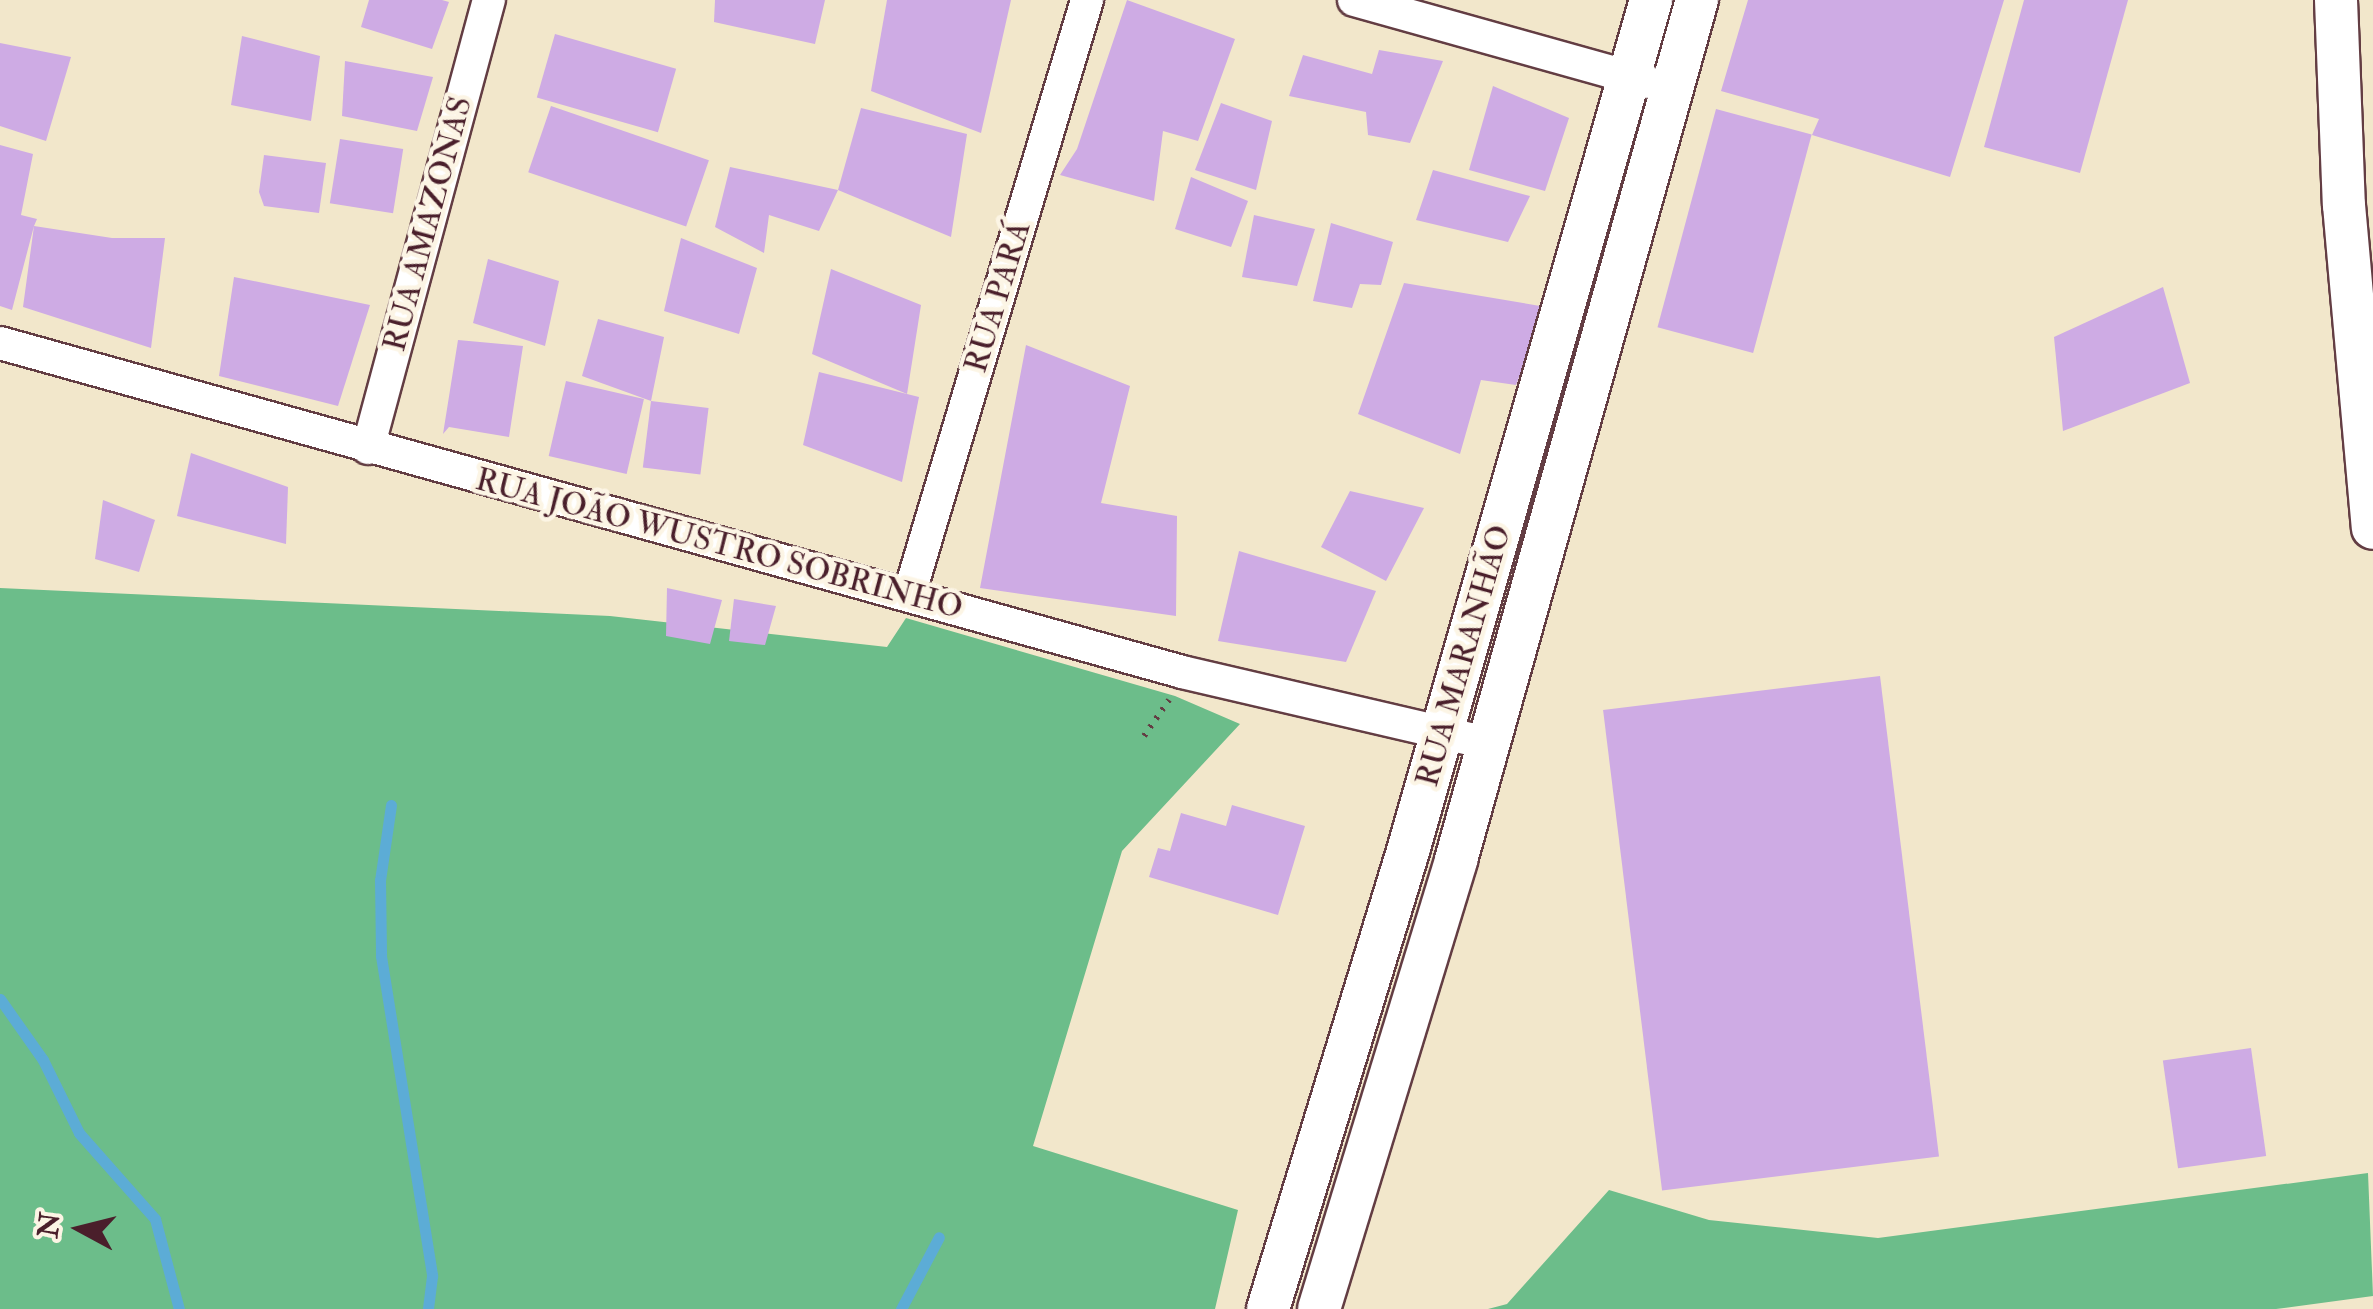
<!DOCTYPE html>
<html>
<head>
<meta charset="utf-8">
<style>
  body { margin:0 }
  #map { position:relative; width:2373px; height:1309px; overflow:hidden; background:#f2e7cb; font-family:"IM FELL Double Pica",serif }
  div>[style] { position:absolute }
  [style*='--x'] { left:calc(var(--x)*1px); top:calc(var(--y)*1px); width:calc(var(--w)*1px); rotate:calc(var(--a)*1deg) }
  .forest>* { inset:0; background:#6cbd8a }
  .stream>* { height:11px; margin:-5.5px; padding:0 5.5px; transform-origin:5.5px; border-radius:5.5px; background:#5cacd6 }
  .building>* { inset:0; background:#ceabe4; transform-origin:0 0 }
  .path>* { height:6px; margin-top:-3px; transform-origin:0; background:repeating-linear-gradient(90deg,#633d43 0 2.5px,transparent 0 10.5px) }
  .roads { filter:drop-shadow(2px 0 #633d43) drop-shadow(-2px 0 #633d43) drop-shadow(0 2px #633d43) drop-shadow(0 -2px #633d43) }
  .minor>* { height:32px; margin:-16px; padding:0 16px; transform-origin:16px; border-radius:16px; background:#fff }
  .tertiary>* { height:42px; margin:-21px; padding:0 21px; transform-origin:21px; border-radius:21px; background:#fff }
  span { translate:-50% -50%; white-space:nowrap; text-align:center; line-height:1.15; -webkit-text-stroke:9px #fcf5e5; paint-order:stroke }
  .street-label { font-size:32px; color:#4a1f2b }
  .north { position:absolute; left:30px; top:1179px; width:100px; height:100px; -webkit-text-stroke:8px #fcf5e5; paint-order:stroke; rotate:277deg; font-size:28px; font-weight:700; line-height:40px; text-align:center; color:#4a1f2b }
  .north::after { content:''; display:block; margin:auto; width:35px; height:45px; background:#4a1f2b; clip-path:polygon(50% 0,100% 100%,50% 72%,0 100%) }
</style>
</head>
<body>
<div id="map">
  <div class="forest">
    <div style="clip-path:polygon(0 588px,610px 616px,887px 647px,906px 618px,1175px 696px,1240px 724px,1122px 851px,1033px 1146px,1238px 1210px,1215px 1309px,0 1309px)"></div>
    <div style="clip-path:polygon(2368px 1173px,2373px 1296px,2276px 1309px,1488px 1309px,1507px 1304px,1609px 1190px,1709px 1220px,1878px 1238px)"></div>
  </div>
  <div class="stream">
    <div style="--x:391;--y:805;--w:76;--a:98.3"></div>
    <div style="--x:380;--y:880;--w:76;--a:89.2"></div>
    <div style="--x:381;--y:956;--w:324;--a:80.9"></div>
    <div style="--x:432;--y:1276;--w:33;--a:97"></div>
    <div style="--x:0;--y:999;--w:75;--a:54.8"></div>
    <div style="--x:43;--y:1060;--w:81;--a:63.7"></div>
    <div style="--x:79;--y:1133;--w:115;--a:48.5"></div>
    <div style="--x:155;--y:1219;--w:93;--a:75.1"></div>
    <div style="--x:901;--y:1309;--w:81;--a:-62.2"></div>
  </div>
  <div class="building">
    <div style="clip-path:polygon(369px 0,442px 0,449px 2px,432px 49px,361px 27px)"></div>
    <div style="clip-path:polygon(715px 0,825px 0,815px 44px,714px 22px)"></div>
    <div style="clip-path:polygon(887px 0,1011px 0,981px 133px,871px 91px)"></div>
    <div style="clip-path:polygon(1127px 0,1235px 39px,1198px 141px,1163px 131px,1154px 201px,1060px 175px,1077px 149px)"></div>
    <div style="clip-path:polygon(1748px 0,2004px 0,1950px 177px,1812px 135px,1819px 119px,1721px 91px)"></div>
    <div style="clip-path:polygon(2024px 0,2128px 0,2080px 173px,1984px 147px)"></div>
    <div style="left:555px;top:34px;width:126px;height:66px;rotate:16deg"></div>
    <div style="clip-path:polygon(242px 36px,320px 56px,311px 121px,231px 105px)"></div>
    <div style="clip-path:polygon(0 43px,71px 57px,46px 141px,0 126px)"></div>
    <div style="clip-path:polygon(1379px 50px,1443px 61px,1410px 143px,1368px 135px,1366px 112px,1289px 96px,1303px 55px,1372px 74px)"></div>
    <div style="clip-path:polygon(345px 61px,433px 77px,417px 131px,342px 116px)"></div>
    <div style="clip-path:polygon(1493px 86px,1569px 118px,1545px 191px,1469px 170px)"></div>
    <div style="clip-path:polygon(1221px 103px,1272px 121px,1256px 190px,1195px 170px)"></div>
    <div style="left:551px;top:106px;width:167px;height:70px;rotate:19deg"></div>
    <div style="clip-path:polygon(861px 108px,967px 134px,951px 237px,838px 190px)"></div>
    <div style="left:1716px;top:109px;width:99px;height:226px;rotate:15deg"></div>
    <div style="left:340px;top:139px;width:64px;height:65px;rotate:9deg"></div>
    <div style="clip-path:polygon(0 145px,33px 154px,21px 215px,37px 219px,34px 226px,112px 238px,165px 238px,151px 348px,23px 307px,34px 226px,12px 310px,0 306px)"></div>
    <div style="clip-path:polygon(264px 155px,326px 163px,319px 213px,264px 206px,259px 192px)"></div>
    <div style="clip-path:polygon(730px 167px,838px 190px,819px 231px,769px 215px,764px 253px,715px 227px)"></div>
    <div style="clip-path:polygon(1433px 170px,1530px 196px,1508px 242px,1416px 220px)"></div>
    <div style="clip-path:polygon(1191px 177px,1248px 201px,1231px 247px,1175px 229px)"></div>
    <div style="clip-path:polygon(1254px 215px,1315px 229px,1297px 286px,1242px 277px)"></div>
    <div style="clip-path:polygon(1331px 223px,1393px 242px,1381px 285px,1360px 284px,1352px 308px,1313px 301px)"></div>
    <div style="clip-path:polygon(681px 238px,757px 268px,739px 334px,664px 311px)"></div>
    <div style="clip-path:polygon(488px 259px,559px 281px,545px 346px,473px 323px)"></div>
    <div style="clip-path:polygon(831px 269px,921px 305px,907px 394px,812px 354px)"></div>
    <div style="clip-path:polygon(234px 277px,370px 305px,338px 406px,219px 376px)"></div>
    <div style="clip-path:polygon(1404px 283px,1546px 307px,1516px 385px,1481px 380px,1460px 454px,1358px 414px)"></div>
    <div style="clip-path:polygon(2163px 287px,2190px 383px,2063px 431px,2054px 337px)"></div>
    <div style="clip-path:polygon(598px 319px,664px 337px,651px 401px,582px 376px)"></div>
    <div style="clip-path:polygon(458px 340px,523px 346px,509px 437px,449px 427px,443px 434px)"></div>
    <div style="clip-path:polygon(1026px 345px,1130px 386px,1101px 503px,1177px 516px,1176px 616px,980px 588px)"></div>
    <div style="clip-path:polygon(819px 372px,919px 397px,902px 482px,803px 445px)"></div>
    <div style="left:566px;top:381px;width:80px;height:77px;rotate:13deg"></div>
    <div style="left:651px;top:401px;width:58px;height:67px;rotate:7deg"></div>
    <div style="clip-path:polygon(191px 453px,288px 487px,286px 544px,177px 516px)"></div>
    <div style="clip-path:polygon(1350px 491px,1424px 508px,1386px 581px,1321px 547px)"></div>
    <div style="clip-path:polygon(103px 500px,155px 520px,139px 572px,95px 559px)"></div>
    <div style="clip-path:polygon(1239px 551px,1376px 591px,1346px 662px,1218px 641px)"></div>
    <div style="clip-path:polygon(667px 588px,722px 600px,710px 644px,666px 636px)"></div>
    <div style="clip-path:polygon(734px 599px,776px 606px,765px 645px,729px 641px)"></div>
    <div style="left:1880px;top:676px;width:484px;height:279px;rotate:83deg"></div>
    <div style="clip-path:polygon(1232px 805px,1305px 826px,1278px 915px,1149px 877px,1158px 848px,1170px 851px,1181px 813px,1226px 826px)"></div>
    <div style="left:2251px;top:1048px;width:109px;height:89px;rotate:82deg"></div>
  </div>
  <div class="path">
    <div style="--x:1144;--y:736;--w:44;--a:-55.2"></div>
  </div>
  <div class="roads">
    <div class="minor">
      <div style="--x:1354;--y:0;--w:305;--a:15.6"></div>
      <div style="--x:0;--y:343;--w:1227;--a:15.55"></div>
      <div style="--x:1182;--y:672;--w:313;--a:13.1"></div>
      <div style="--x:368;--y:448;--w:464;--a:-74.9"></div>
      <div style="--x:909;--y:595;--w:621;--a:-73.34"></div>
    </div>
    <div class="tertiary">
      <div style="--x:2336;--y:0;--w:205;--a:87.8"></div>
      <div style="--x:2344;--y:205;--w:324;--a:84.9"></div>
      <div style="--x:1268;--y:1309;--w:479;--a:-73"></div>
      <div style="--x:1408;--y:851;--w:885;--a:-74.06"></div>
      <div style="--x:1319;--y:1309;--w:469;--a:-73"></div>
      <div style="--x:1456;--y:860;--w:893;--a:-74.35"></div>
    </div>
  </div>
  <div class="street-label">
    <span style="left:428px;top:224px;rotate:-75deg">RUA AMAZONAS</span>
    <span style="left:998px;top:297px;rotate:-73deg">RUA PARÁ</span>
    <span style="left:719px;top:544px;rotate:15deg">RUA JOÃO WUSTRO SOBRINHO</span>
    <span style="left:1464px;top:656px;rotate:-74deg">RUA MARANHÃO</span>
  </div>
  <div class="north">N</div>
</div>
</body>
</html>
